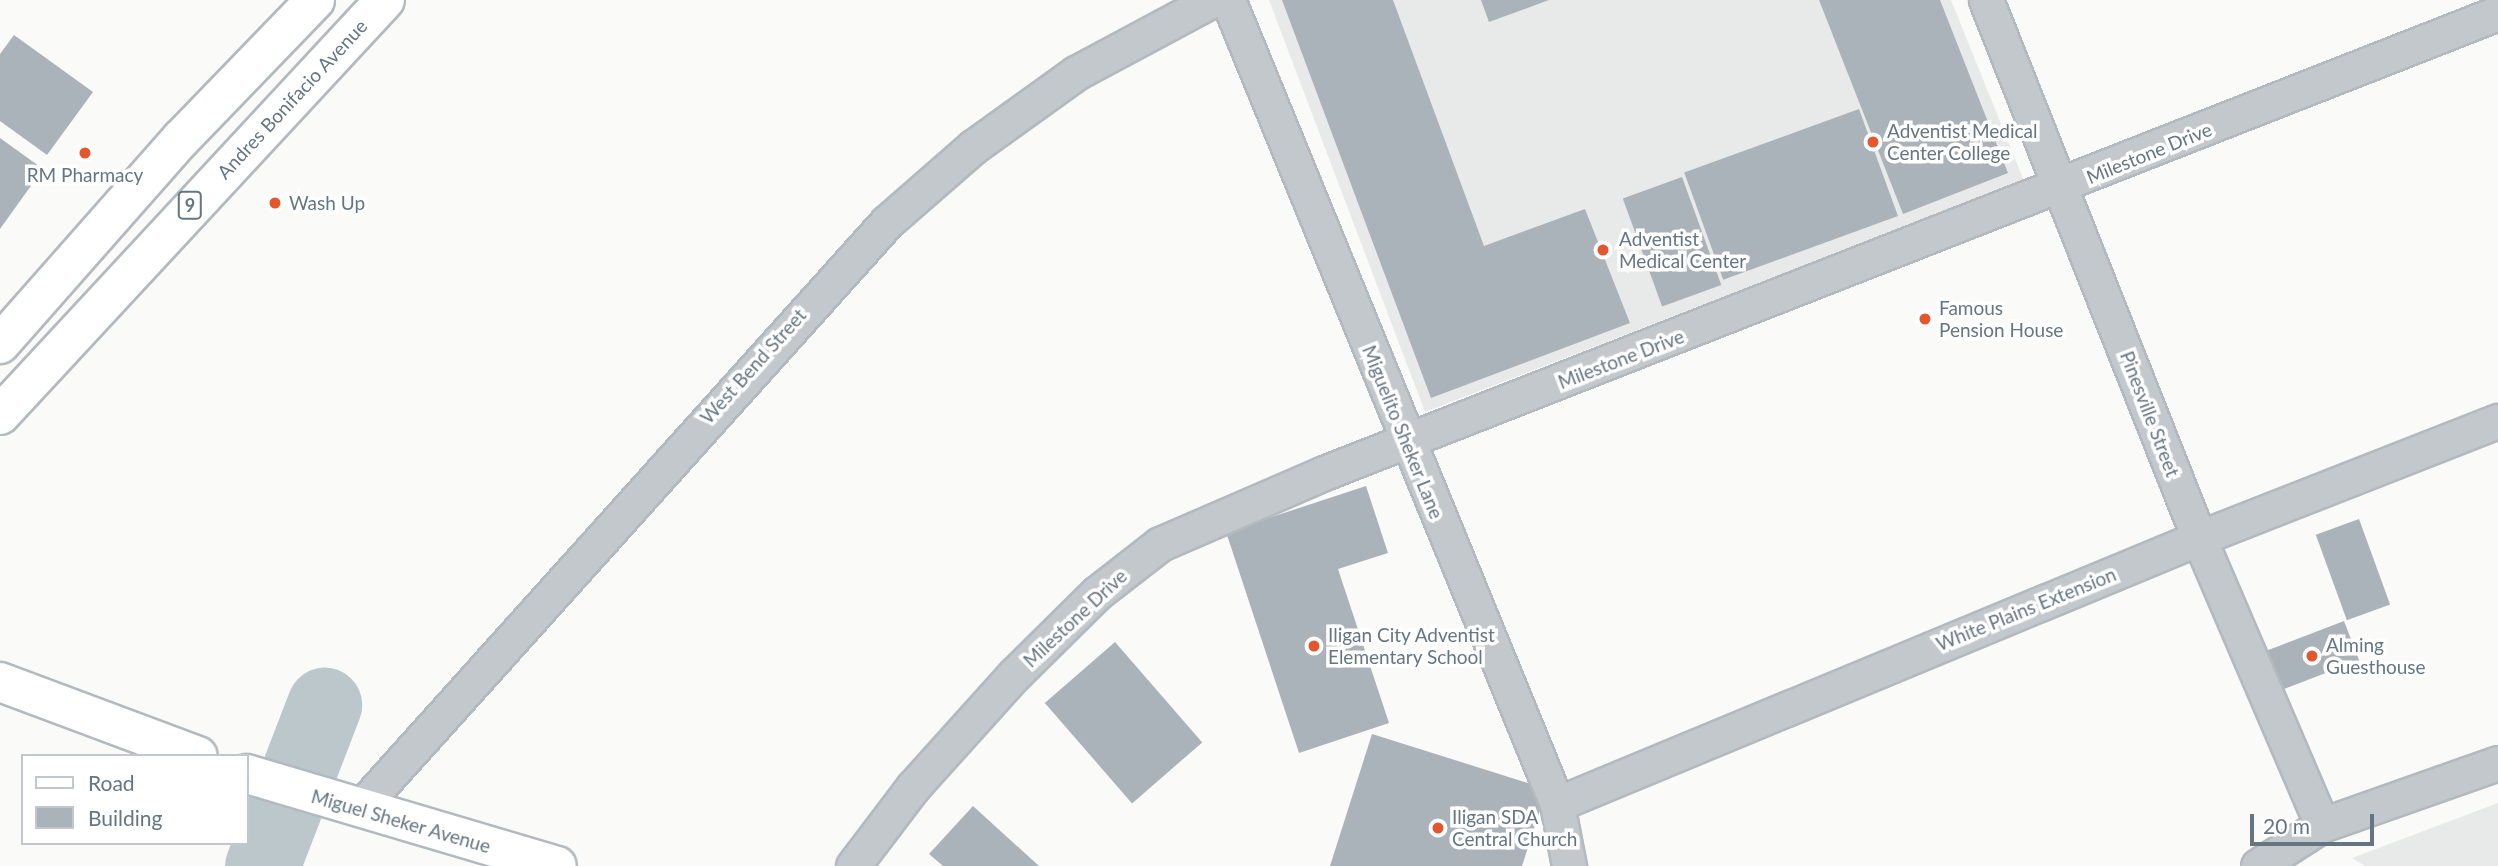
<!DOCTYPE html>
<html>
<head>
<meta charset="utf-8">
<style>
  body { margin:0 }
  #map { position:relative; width:2498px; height:866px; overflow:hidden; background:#fafaf8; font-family:Lato,sans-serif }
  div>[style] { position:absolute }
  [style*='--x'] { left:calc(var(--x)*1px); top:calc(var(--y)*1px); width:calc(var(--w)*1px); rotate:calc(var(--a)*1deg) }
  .built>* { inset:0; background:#e8e9e9 }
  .river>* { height:75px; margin:-37.5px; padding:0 37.5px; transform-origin:37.5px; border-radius:37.5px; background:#bbc7cb }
  .building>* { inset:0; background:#aab3b9; transform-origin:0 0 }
  .roads { filter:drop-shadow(2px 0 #b3babf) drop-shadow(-2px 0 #b3babf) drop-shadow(0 2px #b3babf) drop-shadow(0 -2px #b3babf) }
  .street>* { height:33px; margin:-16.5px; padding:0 16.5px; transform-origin:16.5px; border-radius:16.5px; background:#c3c8cc }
  .secondary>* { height:38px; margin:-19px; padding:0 19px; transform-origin:19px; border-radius:19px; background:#fff }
  .highway>* { height:38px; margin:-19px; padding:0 19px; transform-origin:19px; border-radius:19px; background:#fff }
  .dots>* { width:19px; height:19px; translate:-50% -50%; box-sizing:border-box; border:4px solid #fff; border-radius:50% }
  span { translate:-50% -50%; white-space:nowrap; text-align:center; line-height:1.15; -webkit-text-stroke:7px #fff; paint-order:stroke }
  .shield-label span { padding:2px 5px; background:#fff; border:2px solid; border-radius:5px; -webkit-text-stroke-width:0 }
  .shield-label { font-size:18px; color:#657683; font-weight:700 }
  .street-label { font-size:19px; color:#657683 }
  .poi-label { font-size:19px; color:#657683 }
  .left { translate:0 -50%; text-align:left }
  .legend { position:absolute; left:21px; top:754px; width:228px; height:91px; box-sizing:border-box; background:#fff; border:2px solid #c1c8cd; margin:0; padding:9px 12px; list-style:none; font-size:21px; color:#657683 }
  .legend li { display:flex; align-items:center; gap:14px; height:35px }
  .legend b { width:35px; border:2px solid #c1c8cd }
  .scale { position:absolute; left:2250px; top:814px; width:124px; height:32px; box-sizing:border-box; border:4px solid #657683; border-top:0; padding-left:9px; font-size:21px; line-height:24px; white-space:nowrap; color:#657683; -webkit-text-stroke:5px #fff; paint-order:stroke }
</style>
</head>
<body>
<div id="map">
  <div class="built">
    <div style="clip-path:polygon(1269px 0,1951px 0,2024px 181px,1425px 412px)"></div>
    <div style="clip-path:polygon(2498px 803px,2498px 866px,2365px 866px,2352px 858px)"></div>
  </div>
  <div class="river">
    <div style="--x:262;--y:866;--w:173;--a:-68.9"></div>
  </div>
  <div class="building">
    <div style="clip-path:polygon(1282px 0,1393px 0,1484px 246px,1585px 209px,1630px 323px,1431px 398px)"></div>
    <div style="clip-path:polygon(1481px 0,1549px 0,1489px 22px)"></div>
    <div style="clip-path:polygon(1819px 0,1940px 0,2008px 173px,1903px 214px)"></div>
    <div style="clip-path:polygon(14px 35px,93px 92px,47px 155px,0 121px,0 54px)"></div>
    <div style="left:1859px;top:109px;width:114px;height:186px;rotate:70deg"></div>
    <div style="clip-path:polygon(0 138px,43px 169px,0 229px)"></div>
    <div style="left:1682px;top:177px;width:115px;height:63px;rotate:70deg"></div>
    <div style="clip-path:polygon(1366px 486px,1388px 553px,1338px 569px,1389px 723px,1299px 753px,1226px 532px)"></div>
    <div style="left:2359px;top:519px;width:91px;height:46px;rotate:70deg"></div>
    <div style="left:2344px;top:621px;width:42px;height:86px;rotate:69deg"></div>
    <div style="left:1115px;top:642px;width:133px;height:93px;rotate:49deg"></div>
    <div style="clip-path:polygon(1372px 734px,1547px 789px,1522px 866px,1330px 866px)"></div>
    <div style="clip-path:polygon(973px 806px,1039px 866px,943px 866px,929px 854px)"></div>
  </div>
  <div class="roads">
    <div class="street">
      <div style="--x:1228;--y:0;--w:869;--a:67.75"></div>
      <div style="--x:1557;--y:804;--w:63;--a:79"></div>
      <div style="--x:1986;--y:0;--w:579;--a:68.4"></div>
      <div style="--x:2199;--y:538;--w:312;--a:66.8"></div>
      <div style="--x:1557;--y:804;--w:695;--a:-22.51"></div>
      <div style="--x:2199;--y:538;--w:321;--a:-21.4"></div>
      <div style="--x:360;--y:808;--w:788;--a:-48.03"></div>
      <div style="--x:887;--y:222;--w:114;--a:-41.1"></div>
      <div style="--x:973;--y:147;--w:127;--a:-35.7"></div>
      <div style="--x:1076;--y:73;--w:154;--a:-28.2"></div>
      <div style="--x:853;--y:866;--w:99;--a:-52.8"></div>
      <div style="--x:913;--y:787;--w:151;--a:-48"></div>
      <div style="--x:1014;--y:675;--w:117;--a:-44.7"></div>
      <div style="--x:1097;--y:593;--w:80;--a:-37.9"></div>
      <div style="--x:1160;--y:544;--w:179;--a:-23.4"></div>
      <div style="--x:1324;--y:473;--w:1261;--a:-21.4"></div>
      <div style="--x:2258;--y:866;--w:76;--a:-32.6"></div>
      <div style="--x:2322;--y:825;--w:187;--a:-19.4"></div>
    </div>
    <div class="secondary">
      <div style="--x:0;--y:682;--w:211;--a:20.5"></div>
      <div style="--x:247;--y:774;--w:323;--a:16.5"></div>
    </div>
    <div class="highway">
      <div style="--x:0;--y:344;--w:273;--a:-48.6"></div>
      <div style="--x:181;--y:139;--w:193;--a:-46"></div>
      <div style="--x:0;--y:415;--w:566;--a:-47.15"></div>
    </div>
  </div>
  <div class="dots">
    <div style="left:1873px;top:142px;background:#e4572e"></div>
    <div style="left:85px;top:153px;background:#e4572e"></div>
    <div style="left:275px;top:203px;background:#e4572e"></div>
    <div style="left:1603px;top:250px;background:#e4572e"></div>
    <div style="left:1925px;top:319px;background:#e4572e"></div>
    <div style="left:1314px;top:646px;background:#e4572e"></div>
    <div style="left:2312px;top:656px;background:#e4572e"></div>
    <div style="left:1438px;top:828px;background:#e4572e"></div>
  </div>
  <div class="shield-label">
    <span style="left:190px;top:205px">9</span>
  </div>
  <div class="street-label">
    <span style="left:292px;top:99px;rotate:-47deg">Andres Bonifacio Avenue</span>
    <span style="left:2149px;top:153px;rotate:-22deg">Milestone Drive</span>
    <span style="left:1621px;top:359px;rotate:-21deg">Milestone Drive</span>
    <span style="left:753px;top:366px;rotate:-48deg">West Bend Street</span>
    <span style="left:2150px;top:414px;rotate:69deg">Pinesville Street</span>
    <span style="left:1403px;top:432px;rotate:68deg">Miguelito Sheker Lane</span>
    <span style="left:2026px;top:609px;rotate:-22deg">White Plains Extension</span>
    <span style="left:1075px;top:618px;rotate:-43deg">Milestone Drive</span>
    <span style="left:401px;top:821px;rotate:16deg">Miguel Sheker Avenue</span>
  </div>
  <div class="poi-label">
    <span class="left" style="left:1887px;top:142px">Adventist Medical<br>Center College</span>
    <span style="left:85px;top:175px">RM Pharmacy</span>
    <span class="left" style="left:289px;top:203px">Wash Up</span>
    <span class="left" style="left:1619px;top:250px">Adventist<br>Medical Center</span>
    <span class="left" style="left:1939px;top:319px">Famous<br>Pension House</span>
    <span class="left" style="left:1328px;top:646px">Iligan City Adventist<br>Elementary School</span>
    <span class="left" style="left:2326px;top:656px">Alming<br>Guesthouse</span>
    <span class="left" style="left:1452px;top:828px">Iligan SDA<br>Central Church</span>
  </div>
  <ul class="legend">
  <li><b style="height:9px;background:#fff"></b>Road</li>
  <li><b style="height:19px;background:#aab3b9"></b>Building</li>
  </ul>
  <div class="scale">20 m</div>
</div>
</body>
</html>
